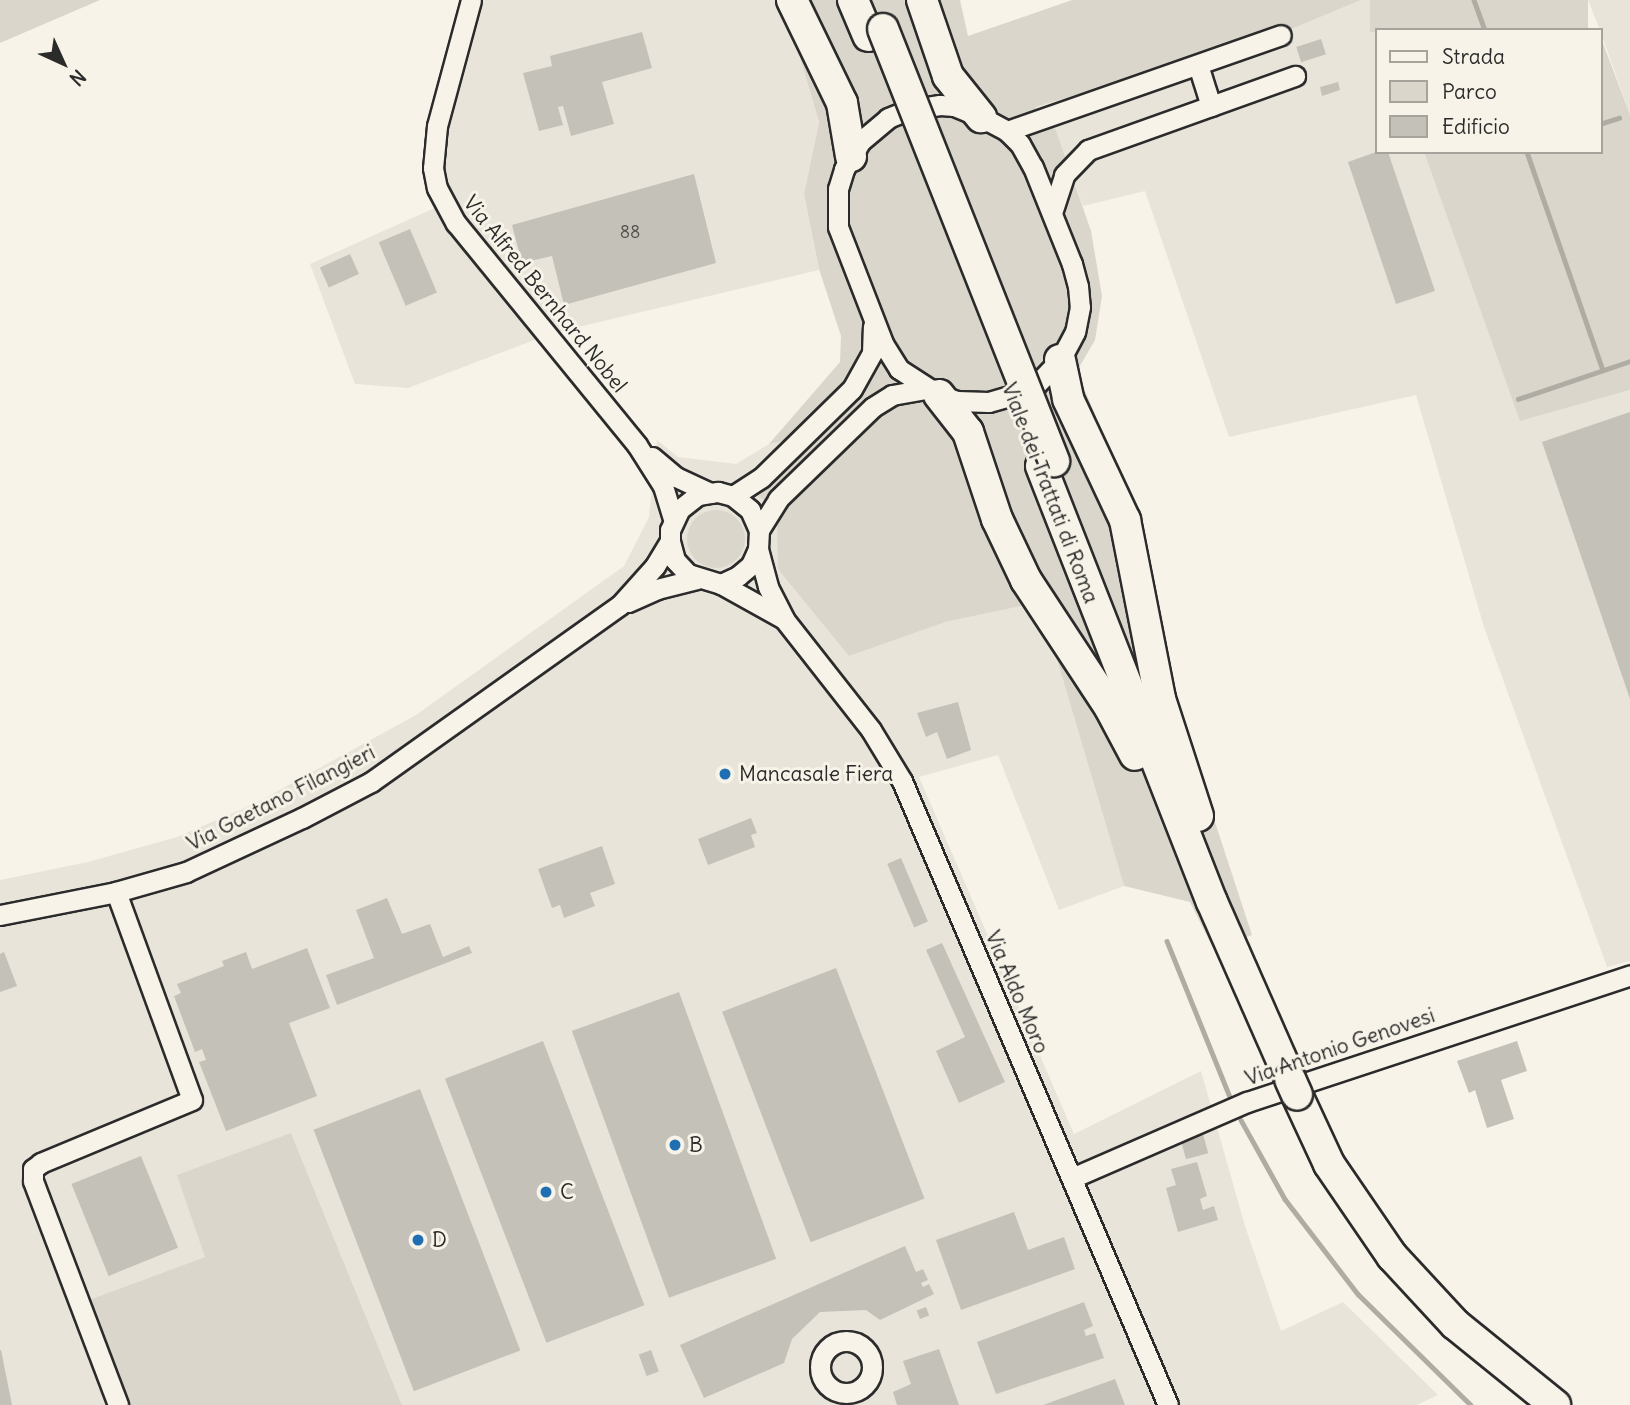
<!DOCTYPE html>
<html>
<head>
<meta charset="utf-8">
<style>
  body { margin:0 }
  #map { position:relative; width:1630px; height:1405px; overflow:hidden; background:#f7f3e8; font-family:Delius,sans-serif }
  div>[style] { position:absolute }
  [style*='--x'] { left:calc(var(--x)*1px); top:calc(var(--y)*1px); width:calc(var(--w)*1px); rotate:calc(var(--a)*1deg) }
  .built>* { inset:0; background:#e8e4da }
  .green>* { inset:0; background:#dad6cc; transform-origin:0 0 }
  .round { border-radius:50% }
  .stream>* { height:4.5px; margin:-2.25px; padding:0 2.25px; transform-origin:2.25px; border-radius:2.25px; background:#afaca4 }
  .building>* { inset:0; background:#c4c1b9; transform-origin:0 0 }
  .roads { filter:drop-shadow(2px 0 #2b2b2b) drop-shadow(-2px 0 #2b2b2b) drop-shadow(0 2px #2b2b2b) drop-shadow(0 -2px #2b2b2b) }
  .minor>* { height:19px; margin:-9.5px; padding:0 9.5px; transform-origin:9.5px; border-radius:9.5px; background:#f7f3e8 }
  .minor>.ring { margin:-9.5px; padding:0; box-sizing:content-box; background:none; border:19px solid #f7f3e8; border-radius:50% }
  .highway>* { height:30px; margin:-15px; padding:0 15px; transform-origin:15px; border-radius:15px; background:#f7f3e8 }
  .bridges { filter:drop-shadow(2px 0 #2b2b2b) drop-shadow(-2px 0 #2b2b2b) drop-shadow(0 2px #2b2b2b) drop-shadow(0 -2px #2b2b2b) }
  .highway-bridge>* { height:30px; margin:-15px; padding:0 15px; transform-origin:15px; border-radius:15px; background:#f7f3e8 }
  .dots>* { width:19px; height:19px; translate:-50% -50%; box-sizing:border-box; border:4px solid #f7f3e8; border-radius:50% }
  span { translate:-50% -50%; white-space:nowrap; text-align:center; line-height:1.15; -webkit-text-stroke:6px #f7f3e8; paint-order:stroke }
  .number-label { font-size:18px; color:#51504e }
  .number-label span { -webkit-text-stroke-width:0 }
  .street-label { font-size:21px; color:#2b2b2b }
  .poi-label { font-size:21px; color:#2b2b2b }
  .left { translate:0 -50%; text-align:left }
  .legend { position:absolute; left:1375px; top:28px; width:228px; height:126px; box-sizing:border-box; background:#f7f3e8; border:2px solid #a5a39c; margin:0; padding:9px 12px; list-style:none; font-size:21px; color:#2b2b2b }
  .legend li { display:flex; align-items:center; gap:14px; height:35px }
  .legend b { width:35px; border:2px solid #a5a39c }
  .north { position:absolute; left:28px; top:28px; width:70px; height:70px; -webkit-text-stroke:5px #f7f3e8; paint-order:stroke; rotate:135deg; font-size:19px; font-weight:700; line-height:28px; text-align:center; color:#2b2b2b }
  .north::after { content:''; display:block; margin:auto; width:24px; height:32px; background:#2b2b2b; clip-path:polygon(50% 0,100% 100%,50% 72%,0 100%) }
</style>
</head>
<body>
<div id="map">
  <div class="built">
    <div style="clip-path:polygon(474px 0,783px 0,819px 122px,804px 194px,819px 270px,553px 333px,408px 388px,355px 384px,310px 264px,448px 202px,443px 153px,448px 93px)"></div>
    <div style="clip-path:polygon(1361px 0,1370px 0,1380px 30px,1376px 30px,1376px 152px,1424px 152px,1520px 420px,1630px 390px,1630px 961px,1607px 967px,1484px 627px,1416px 395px,1229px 437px,1145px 191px,1083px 206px,1056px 130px,1034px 107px,1282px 33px)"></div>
    <div style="clip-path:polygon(1588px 0,1630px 0,1630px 115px,1600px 30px)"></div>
    <div style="clip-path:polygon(808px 435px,786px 469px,777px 520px,945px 622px,1040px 602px,1124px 886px,1059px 910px,998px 755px,919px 777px,1074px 1134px,1201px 1071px,1245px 1226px,1281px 1331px,1343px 1302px,1438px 1395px,1417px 1405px,402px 1405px,291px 1133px,205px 1257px,78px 1304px,115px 1405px,0 1405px,0 880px,88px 862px,177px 837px,254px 804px,416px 715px,624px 566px,649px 517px,657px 440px,678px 457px,736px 464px,769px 444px)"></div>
  </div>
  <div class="green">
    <div style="clip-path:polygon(0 0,100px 0,0 43px)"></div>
    <div style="clip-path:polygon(783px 0,960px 0,968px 36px,1072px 0,1361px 0,1282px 33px,1035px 107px,1056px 130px,1091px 231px,1102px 296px,1095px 340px,1077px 371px,1135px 511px,1173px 694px,1252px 935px,1213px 948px,1190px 902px,1124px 886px,1040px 602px,945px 622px,849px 656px,778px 569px,777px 520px,784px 480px,765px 501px,758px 496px,786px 470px,808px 436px,769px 444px,840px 362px,841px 336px,819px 269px,804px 194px,819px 122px)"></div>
    <div style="left:1370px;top:0;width:218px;height:32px"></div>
    <div style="clip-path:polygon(1600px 35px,1630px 115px,1630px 390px,1520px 421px,1424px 152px,1600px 152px)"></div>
    <div class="round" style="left:687px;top:510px;width:58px;height:58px"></div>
    <div style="clip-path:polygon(291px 1133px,402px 1405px,115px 1405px,78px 1304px,205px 1257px,177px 1175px)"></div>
  </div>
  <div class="stream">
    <div style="--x:1474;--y:0;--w:32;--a:70"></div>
    <div style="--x:1600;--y:124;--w:20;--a:-18"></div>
    <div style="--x:1527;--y:152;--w:231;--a:70.8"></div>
    <div style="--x:1518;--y:399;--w:118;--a:-18.7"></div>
    <div style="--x:1167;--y:941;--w:168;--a:68"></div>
    <div style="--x:1241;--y:1120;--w:90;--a:60.9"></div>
    <div style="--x:1285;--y:1199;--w:120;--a:52.5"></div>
    <div style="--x:1358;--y:1294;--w:158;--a:44.5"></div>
  </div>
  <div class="building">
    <div style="clip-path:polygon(642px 32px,652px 68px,602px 82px,614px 124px,571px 136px,563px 106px,558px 107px,563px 125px,539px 131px,523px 73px,552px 66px,550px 56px)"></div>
    <div style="left:1321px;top:39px;width:16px;height:26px;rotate:72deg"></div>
    <div style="clip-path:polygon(1338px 82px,1340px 90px,1322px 96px,1320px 87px)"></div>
    <div style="clip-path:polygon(1376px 152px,1388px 152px,1435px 291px,1396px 304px,1348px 162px)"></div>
    <div style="clip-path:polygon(694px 174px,716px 263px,564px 305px,552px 256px,522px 263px,512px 225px)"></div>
    <div style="left:410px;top:229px;width:69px;height:34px;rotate:67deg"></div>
    <div style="left:350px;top:254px;width:22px;height:33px;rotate:66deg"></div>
    <div style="clip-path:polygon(1630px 412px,1630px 699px,1542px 442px)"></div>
    <div style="clip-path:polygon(958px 702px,971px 750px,947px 759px,937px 732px,926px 737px,917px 713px)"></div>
    <div style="clip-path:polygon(751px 818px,757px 833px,751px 835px,755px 847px,708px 865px,698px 839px)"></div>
    <div style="clip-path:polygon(602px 846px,615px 884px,590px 893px,595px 906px,564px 918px,560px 905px,552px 908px,538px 869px)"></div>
    <div style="left:901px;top:858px;width:69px;height:15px;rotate:67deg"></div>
    <div style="clip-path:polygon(387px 898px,402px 934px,430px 924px,443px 957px,469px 946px,472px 953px,337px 1005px,326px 975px,374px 958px,356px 910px)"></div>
    <div style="clip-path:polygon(942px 943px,1005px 1082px,959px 1103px,936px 1051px,965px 1037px,926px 950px)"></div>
    <div style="clip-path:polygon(307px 948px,330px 1008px,289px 1023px,317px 1096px,226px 1131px,199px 1062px,206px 1060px,202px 1049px,195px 1052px,174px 996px,181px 993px,177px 984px,224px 966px,222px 961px,246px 952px,252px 969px)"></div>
    <div style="clip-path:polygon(4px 952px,17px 986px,0 992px,0 954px)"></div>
    <div style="left:836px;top:968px;width:247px;height:122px;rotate:69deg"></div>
    <div style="left:679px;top:992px;width:284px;height:114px;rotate:70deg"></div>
    <div style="left:543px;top:1041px;width:283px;height:105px;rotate:69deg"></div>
    <div style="clip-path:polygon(1517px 1041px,1527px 1071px,1501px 1080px,1514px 1119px,1487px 1128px,1475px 1090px,1469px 1093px,1457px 1061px)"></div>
    <div style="left:420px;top:1089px;width:280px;height:114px;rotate:69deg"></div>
    <div style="left:1203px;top:1134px;width:20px;height:23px;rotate:75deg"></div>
    <div style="left:141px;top:1156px;width:99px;height:75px;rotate:68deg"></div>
    <div style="clip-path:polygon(1197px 1162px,1207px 1196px,1200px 1199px,1203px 1210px,1214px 1206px,1218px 1220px,1178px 1232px,1166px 1188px,1176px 1185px,1171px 1169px)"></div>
    <div style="clip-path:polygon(1014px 1212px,1028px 1250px,1064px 1237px,1075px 1269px,961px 1310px,936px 1240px)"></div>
    <div style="clip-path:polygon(905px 1246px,916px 1272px,923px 1269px,928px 1280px,921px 1283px,923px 1287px,929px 1284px,934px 1294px,880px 1320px,866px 1310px,820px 1312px,792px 1339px,784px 1363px,704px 1398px,680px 1345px)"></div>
    <div style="clip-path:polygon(1084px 1302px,1093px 1326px,1084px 1330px,1086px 1336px,1095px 1333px,1104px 1358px,996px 1394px,977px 1342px)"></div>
    <div style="left:926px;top:1307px;width:9px;height:10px;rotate:69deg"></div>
    <div style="clip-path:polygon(939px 1349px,959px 1405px,897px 1405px,893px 1392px,911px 1384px,903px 1361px)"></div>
    <div style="clip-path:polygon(0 1350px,1px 1350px,12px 1405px,0 1405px)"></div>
    <div style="left:651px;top:1350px;width:23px;height:13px;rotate:70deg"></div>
    <div style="clip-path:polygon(1115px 1379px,1125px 1405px,1043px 1405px)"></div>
  </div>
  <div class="roads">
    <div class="minor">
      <div style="--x:471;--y:0;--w:131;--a:105.1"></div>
      <div style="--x:437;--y:126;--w:42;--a:95.4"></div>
      <div style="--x:433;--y:168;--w:20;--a:79"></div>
      <div style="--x:437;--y:188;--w:40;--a:62"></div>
      <div style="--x:456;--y:223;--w:286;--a:50.8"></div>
      <div style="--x:637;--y:445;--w:49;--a:57.6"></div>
      <div style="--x:663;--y:486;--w:34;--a:73"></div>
      <div style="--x:1198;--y:65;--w:43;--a:72.4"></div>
      <div style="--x:940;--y:105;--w:14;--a:4"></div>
      <div style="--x:954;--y:106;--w:29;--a:22"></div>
      <div style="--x:981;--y:117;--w:30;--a:28"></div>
      <div style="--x:1007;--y:131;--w:18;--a:45"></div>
      <div style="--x:1020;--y:144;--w:26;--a:61"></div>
      <div style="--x:1033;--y:167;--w:105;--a:68.1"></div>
      <div style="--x:1072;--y:264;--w:23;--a:75"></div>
      <div style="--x:1078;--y:286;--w:21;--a:85"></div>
      <div style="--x:1080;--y:307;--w:25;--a:101"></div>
      <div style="--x:1075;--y:332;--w:32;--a:118"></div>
      <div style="--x:1060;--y:360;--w:35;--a:134"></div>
      <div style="--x:1036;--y:385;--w:18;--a:153"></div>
      <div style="--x:1020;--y:393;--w:33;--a:164"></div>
      <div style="--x:988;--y:402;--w:31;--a:-178"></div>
      <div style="--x:957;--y:401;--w:19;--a:-162"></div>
      <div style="--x:939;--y:395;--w:48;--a:-147"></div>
      <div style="--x:899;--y:369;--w:31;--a:-122"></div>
      <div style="--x:883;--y:343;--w:124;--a:-111.2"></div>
      <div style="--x:838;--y:227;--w:38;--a:-90"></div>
      <div style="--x:838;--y:189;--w:21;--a:-73"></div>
      <div style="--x:844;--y:169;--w:33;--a:-59"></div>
      <div style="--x:861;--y:141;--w:35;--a:-40"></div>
      <div style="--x:888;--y:118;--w:22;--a:-22"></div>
      <div style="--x:908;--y:110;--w:32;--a:-9"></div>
      <div style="--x:1007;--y:131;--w:290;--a:-19.3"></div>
      <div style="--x:1052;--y:213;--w:40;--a:-72"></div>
      <div style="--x:1064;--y:175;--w:35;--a:-46"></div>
      <div style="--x:1088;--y:150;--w:220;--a:-19.7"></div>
      <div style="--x:652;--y:457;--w:31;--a:40"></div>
      <div style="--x:676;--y:477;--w:38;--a:25"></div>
      <div style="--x:733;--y:496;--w:33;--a:-33"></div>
      <div style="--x:761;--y:478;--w:127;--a:-44.4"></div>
      <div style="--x:852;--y:389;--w:41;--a:-60.9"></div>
      <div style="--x:872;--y:353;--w:27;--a:-88"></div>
      <div style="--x:759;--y:530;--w:36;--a:-58"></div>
      <div style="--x:778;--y:499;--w:132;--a:-44.1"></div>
      <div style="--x:873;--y:407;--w:22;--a:-32"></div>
      <div style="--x:892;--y:395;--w:36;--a:-10"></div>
      <div style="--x:758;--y:549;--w:39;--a:75"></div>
      <div style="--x:768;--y:587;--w:36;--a:63"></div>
      <div style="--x:784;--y:619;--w:141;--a:51.9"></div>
      <div style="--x:871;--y:730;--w:60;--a:58.7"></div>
      <div style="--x:902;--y:781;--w:678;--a:66.91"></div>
      <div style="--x:721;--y:584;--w:72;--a:29.1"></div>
      <div style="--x:628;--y:602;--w:32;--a:-24"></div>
      <div style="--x:657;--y:589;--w:41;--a:-14"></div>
      <div style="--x:116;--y:892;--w:221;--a:69.9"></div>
      <div style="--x:192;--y:1100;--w:164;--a:157.4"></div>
      <div style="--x:41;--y:1163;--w:10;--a:143"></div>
      <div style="--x:33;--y:1169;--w:12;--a:90"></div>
      <div style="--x:33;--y:1181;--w:240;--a:69.2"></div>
      <div style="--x:0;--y:915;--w:118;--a:-11.2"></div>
      <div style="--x:116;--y:892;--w:73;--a:-15.9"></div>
      <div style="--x:186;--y:872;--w:128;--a:-25"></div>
      <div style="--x:302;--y:818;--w:78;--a:-27.6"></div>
      <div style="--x:371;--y:782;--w:305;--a:-35.4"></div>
      <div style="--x:620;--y:605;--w:52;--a:-48.1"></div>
      <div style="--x:655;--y:566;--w:29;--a:-59"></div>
      <div style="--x:670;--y:541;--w:11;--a:-90"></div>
      <div style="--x:670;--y:530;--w:23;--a:-65"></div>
      <div style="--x:680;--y:509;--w:23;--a:-38"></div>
      <div style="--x:698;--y:495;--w:20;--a:-9"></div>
      <div style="--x:718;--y:492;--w:16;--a:15"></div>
      <div style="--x:733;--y:496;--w:22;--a:39"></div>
      <div style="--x:750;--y:510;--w:22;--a:66"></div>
      <div style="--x:759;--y:530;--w:19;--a:93"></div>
      <div style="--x:758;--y:549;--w:17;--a:114"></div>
      <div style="--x:751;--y:565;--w:17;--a:140"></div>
      <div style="--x:738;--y:576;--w:19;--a:155"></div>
      <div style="--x:721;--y:584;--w:34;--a:-163"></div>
      <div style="--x:688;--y:574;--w:19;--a:-133"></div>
      <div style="--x:675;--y:560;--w:20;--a:-105"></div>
      <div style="--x:1072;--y:1178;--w:191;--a:-23.5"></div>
      <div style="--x:1247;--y:1102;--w:404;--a:-18.3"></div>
      <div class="ring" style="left:820px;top:1341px;width:33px;height:33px"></div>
    </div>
    <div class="highway">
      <div style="--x:792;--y:0;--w:114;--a:64.1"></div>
      <div style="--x:842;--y:103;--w:54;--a:80.4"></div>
      <div style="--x:853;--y:0;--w:39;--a:67"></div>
      <div style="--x:922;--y:0;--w:80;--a:71.1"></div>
      <div style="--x:948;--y:76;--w:53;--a:51.2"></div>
      <div style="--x:1060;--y:360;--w:40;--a:78"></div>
      <div style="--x:1068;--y:399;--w:134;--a:64.8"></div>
      <div style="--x:1125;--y:520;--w:182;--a:78.9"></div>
      <div style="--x:1160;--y:699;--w:123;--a:72"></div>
      <div style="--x:939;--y:395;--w:47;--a:51.9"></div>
      <div style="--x:968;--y:432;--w:92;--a:71.6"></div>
      <div style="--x:997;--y:519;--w:68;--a:64.6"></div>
      <div style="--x:1026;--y:580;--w:153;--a:56.7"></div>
      <div style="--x:1110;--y:708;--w:53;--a:62"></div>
      <div style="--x:1041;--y:466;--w:468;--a:68.6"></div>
      <div style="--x:1212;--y:902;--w:193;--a:66.2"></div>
      <div style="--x:1297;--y:1095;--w:76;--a:65.1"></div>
      <div style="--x:1329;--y:1164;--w:112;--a:55.6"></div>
      <div style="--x:1392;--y:1256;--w:93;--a:47.2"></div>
      <div style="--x:1455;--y:1324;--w:129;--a:39"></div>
    </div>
  </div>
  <div class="bridges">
    <div class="highway-bridge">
      <div style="--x:883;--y:29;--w:465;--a:68.4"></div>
      <div style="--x:1290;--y:1079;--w:17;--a:66"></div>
    </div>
  </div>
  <div class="dots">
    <div style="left:725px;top:774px;background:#1f6fb2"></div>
    <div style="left:675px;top:1145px;background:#1f6fb2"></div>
    <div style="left:546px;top:1192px;background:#1f6fb2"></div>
    <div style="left:418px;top:1240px;background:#1f6fb2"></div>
  </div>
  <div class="number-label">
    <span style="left:630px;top:232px">88</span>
  </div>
  <div class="street-label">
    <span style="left:545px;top:294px;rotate:51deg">Via Alfred Bernhard Nobel</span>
    <span style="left:1050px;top:493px;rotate:69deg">Viale dei Trattati di Roma</span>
    <span style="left:281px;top:798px;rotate:-27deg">Via Gaetano Filangieri</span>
    <span style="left:1017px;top:992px;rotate:67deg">Via Aldo Moro</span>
    <span style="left:1340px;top:1047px;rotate:-19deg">Via Antonio Genovesi</span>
  </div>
  <div class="poi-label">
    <span class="left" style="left:739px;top:774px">Mancasale Fiera</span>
    <span class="left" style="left:689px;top:1145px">B</span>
    <span class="left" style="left:560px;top:1192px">C</span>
    <span class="left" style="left:432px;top:1240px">D</span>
  </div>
  <ul class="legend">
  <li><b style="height:9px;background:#f7f3e8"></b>Strada</li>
  <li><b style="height:19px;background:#dad6cc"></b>Parco</li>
  <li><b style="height:19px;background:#c4c1b9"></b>Edificio</li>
  </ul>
  <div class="north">N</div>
</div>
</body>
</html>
